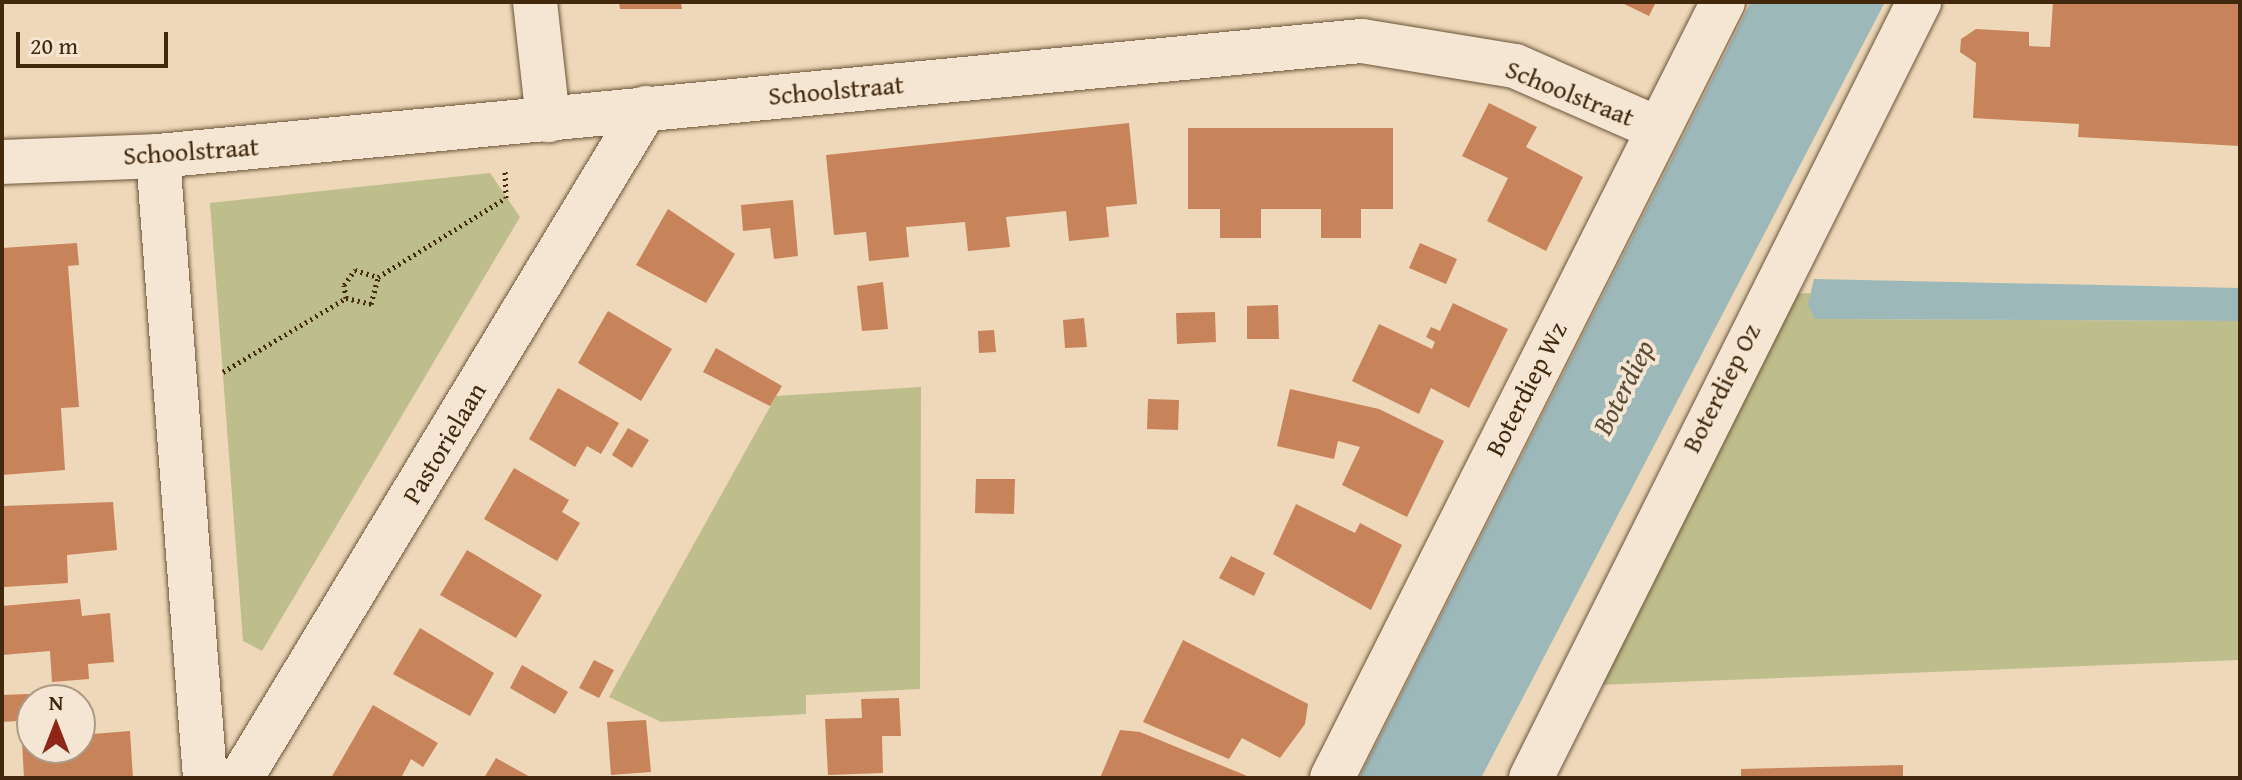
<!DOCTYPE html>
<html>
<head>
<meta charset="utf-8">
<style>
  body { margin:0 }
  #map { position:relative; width:2242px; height:780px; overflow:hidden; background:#eed8b9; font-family:"Gentium Book Plus",serif }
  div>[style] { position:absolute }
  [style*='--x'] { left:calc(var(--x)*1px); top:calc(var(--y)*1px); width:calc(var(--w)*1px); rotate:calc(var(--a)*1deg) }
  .green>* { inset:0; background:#bebd8c }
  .water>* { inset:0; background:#9db8b9 }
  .building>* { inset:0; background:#c78359 }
  .path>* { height:5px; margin-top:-2.5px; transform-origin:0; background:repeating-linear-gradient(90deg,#42290e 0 2px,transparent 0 6px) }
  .roads { filter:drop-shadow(0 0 2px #6d5539) drop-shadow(0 0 2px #6d5539) }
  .minor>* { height:44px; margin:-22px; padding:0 22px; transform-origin:22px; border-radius:22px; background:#f4e6d2 }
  span { translate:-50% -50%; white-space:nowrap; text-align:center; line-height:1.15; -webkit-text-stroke:8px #f4e6d2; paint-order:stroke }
  .street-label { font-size:26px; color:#42290e }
  .water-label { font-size:28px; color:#594d39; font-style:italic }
  .frame { position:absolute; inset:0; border:4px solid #42290e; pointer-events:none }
  .north { position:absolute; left:16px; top:684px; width:80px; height:80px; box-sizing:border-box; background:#f4e6d2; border:2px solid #ad9a84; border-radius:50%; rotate:0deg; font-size:22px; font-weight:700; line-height:32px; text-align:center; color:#42290e }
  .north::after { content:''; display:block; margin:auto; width:28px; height:36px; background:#8f2418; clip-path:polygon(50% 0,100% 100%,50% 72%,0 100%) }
  .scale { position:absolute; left:16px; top:32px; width:152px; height:36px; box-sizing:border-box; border:4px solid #42290e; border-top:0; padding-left:10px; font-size:24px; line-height:28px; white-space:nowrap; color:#42290e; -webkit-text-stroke:6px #f4e6d2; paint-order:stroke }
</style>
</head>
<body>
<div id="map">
  <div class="green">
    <i style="clip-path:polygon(490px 173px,520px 217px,262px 651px,243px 641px,210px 203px)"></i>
    <i style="clip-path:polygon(1810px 293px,1814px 319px,2240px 321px,2240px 660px,1597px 685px,1790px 294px)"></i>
    <i style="clip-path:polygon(921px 387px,920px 689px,806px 695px,806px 714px,661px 722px,609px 697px,776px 396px)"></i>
  </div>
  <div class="water">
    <i style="clip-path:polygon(1751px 2px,1885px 2px,1481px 778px,1359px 778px)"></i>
    <i style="clip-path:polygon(1814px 279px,2240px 288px,2240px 321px,1814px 319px,1808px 304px)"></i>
  </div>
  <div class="building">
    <i style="clip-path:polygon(619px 2px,681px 2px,682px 9px,620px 9px)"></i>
    <i style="clip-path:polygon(1620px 2px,1656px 2px,1649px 16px)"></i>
    <i style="clip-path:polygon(2053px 2px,2240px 2px,2240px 146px,2078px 137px,2079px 124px,1973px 118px,1976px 63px,1960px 52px,1961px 39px,1976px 29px,2029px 32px,2029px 46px,2050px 47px)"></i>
    <i style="clip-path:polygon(1489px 103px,1537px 127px,1526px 147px,1583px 177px,1546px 251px,1487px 221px,1508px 178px,1462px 156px)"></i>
    <i style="clip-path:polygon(1129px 123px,1137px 204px,1106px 207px,1109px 237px,1069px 241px,1066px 211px,1006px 217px,1010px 247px,968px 251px,965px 222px,906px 227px,909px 257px,869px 261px,866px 232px,834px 235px,826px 155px)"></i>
    <i style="clip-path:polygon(1188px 128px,1393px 128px,1393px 209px,1361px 209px,1361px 238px,1321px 238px,1321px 209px,1261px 209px,1261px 238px,1220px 238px,1220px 209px,1188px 209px)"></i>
    <i style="clip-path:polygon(793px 200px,798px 256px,774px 259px,770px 228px,743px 231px,741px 205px)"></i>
    <i style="clip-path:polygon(668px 209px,735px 254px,706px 303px,636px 265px)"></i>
    <i style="clip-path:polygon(77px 243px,79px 265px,68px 266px,79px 407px,61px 408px,65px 470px,2px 475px,2px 248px)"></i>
    <i style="clip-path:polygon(1420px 243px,1457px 259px,1446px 284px,1409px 268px)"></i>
    <i style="clip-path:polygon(883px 282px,888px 329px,862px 331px,857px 286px)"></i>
    <i style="clip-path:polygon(1453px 303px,1508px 329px,1469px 408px,1431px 388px,1419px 414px,1352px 381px,1379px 324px,1432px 349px,1435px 342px,1426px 337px,1431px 327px,1440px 331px)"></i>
    <i style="clip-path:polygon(1278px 305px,1279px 339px,1247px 339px,1247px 306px)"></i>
    <i style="clip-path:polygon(608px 311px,672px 349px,641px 401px,578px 363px)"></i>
    <i style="clip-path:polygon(1215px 312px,1216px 342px,1177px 344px,1176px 313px)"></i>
    <i style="clip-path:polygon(1084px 318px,1087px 347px,1065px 348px,1063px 320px)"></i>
    <i style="clip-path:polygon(994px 330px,996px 352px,979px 353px,978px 331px)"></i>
    <i style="clip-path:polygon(716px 348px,782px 386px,770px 406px,703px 372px)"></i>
    <i style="clip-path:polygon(558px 388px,619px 423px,601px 454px,587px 446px,575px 467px,529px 439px)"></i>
    <i style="clip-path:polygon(1290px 389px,1379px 409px,1444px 441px,1407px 517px,1342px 485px,1360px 447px,1338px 441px,1334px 459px,1277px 446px)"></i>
    <i style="clip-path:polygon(1148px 399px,1179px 400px,1178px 430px,1147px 429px)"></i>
    <i style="clip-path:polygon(628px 428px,649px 440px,632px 468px,612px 455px)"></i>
    <i style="clip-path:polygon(514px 468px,569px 500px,562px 512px,580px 523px,557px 561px,484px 519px)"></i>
    <i style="clip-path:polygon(976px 479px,1015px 479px,1014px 514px,975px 513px)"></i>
    <i style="clip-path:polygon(113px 502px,117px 550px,67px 555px,68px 583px,4px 587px,2px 506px)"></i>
    <i style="clip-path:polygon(1296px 504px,1355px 533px,1360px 523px,1402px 545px,1371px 610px,1273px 554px)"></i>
    <i style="clip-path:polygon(467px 550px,542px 595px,516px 638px,440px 595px)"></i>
    <i style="clip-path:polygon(1231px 556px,1265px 573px,1254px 596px,1219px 578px)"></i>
    <i style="clip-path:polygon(80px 599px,82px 616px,110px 613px,114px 662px,88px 664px,89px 679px,52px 682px,50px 651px,2px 655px,2px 606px)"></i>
    <i style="clip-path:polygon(420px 628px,494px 673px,470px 716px,393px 674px)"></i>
    <i style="clip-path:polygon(1183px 640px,1308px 704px,1305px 724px,1280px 758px,1242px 738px,1229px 759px,1143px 722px)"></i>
    <i style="clip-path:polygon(594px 660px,614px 670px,599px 698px,579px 688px)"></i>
    <i style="clip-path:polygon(522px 665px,568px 692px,555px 714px,510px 688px)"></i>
    <i style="clip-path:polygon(55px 693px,56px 700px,32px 700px,32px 720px,2px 722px,2px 695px)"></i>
    <i style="clip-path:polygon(899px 698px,901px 736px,882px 736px,883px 773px,828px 775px,825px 719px,862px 718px,861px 699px)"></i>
    <i style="clip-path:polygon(373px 705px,438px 743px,423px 767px,411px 759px,401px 778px,331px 778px)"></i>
    <i style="clip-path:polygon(646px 720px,651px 772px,611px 775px,607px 722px)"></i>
    <i style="clip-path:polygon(1120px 730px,1140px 732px,1252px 778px,1100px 778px)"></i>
    <i style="clip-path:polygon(130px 731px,133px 778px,24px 778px,22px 742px,80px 748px,80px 735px)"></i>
    <i style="clip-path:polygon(496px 758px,532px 778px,484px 778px)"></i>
    <i style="clip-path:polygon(1903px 765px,1903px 778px,1741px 778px,1741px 769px)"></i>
  </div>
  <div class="path">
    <i style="--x:346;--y:298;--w:13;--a:-99"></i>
    <i style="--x:344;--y:285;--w:19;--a:-54"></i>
    <i style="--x:355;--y:270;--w:24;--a:17"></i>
    <i style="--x:378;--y:277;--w:150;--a:-31.7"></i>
    <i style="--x:506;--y:198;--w:29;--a:-92"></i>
    <i style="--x:223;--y:372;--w:144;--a:-31"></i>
    <i style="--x:346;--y:298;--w:26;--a:13"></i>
    <i style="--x:371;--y:304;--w:28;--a:-75"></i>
  </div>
  <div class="roads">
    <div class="minor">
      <i style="--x:535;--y:2;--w:119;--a:83.7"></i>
      <i style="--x:158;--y:156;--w:624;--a:85.68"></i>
      <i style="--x:2;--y:162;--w:156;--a:-2.2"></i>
      <i style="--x:158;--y:156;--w:1209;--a:-5.46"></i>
      <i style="--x:1362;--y:41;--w:155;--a:9.3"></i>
      <i style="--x:1515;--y:66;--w:154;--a:23.7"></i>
      <i style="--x:241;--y:778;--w:783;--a:-58.85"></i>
      <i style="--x:1332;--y:778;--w:869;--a:-63.26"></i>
      <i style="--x:1531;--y:778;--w:868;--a:-63.43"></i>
    </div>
  </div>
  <div class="street-label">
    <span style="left:836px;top:90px;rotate:-5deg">Schoolstraat</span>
    <span style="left:1570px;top:93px;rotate:22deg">Schoolstraat</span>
    <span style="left:191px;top:151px;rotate:-4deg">Schoolstraat</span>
    <span style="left:1721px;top:388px;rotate:-63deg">Boterdiep Oz</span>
    <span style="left:1526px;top:389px;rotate:-63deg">Boterdiep Wz</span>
    <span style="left:444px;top:443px;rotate:-59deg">Pastorielaan</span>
  </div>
  <div class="water-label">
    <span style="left:1623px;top:387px;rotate:-63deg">Boterdiep</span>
  </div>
  <div class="frame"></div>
  <div class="north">N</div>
  <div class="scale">20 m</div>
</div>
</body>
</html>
